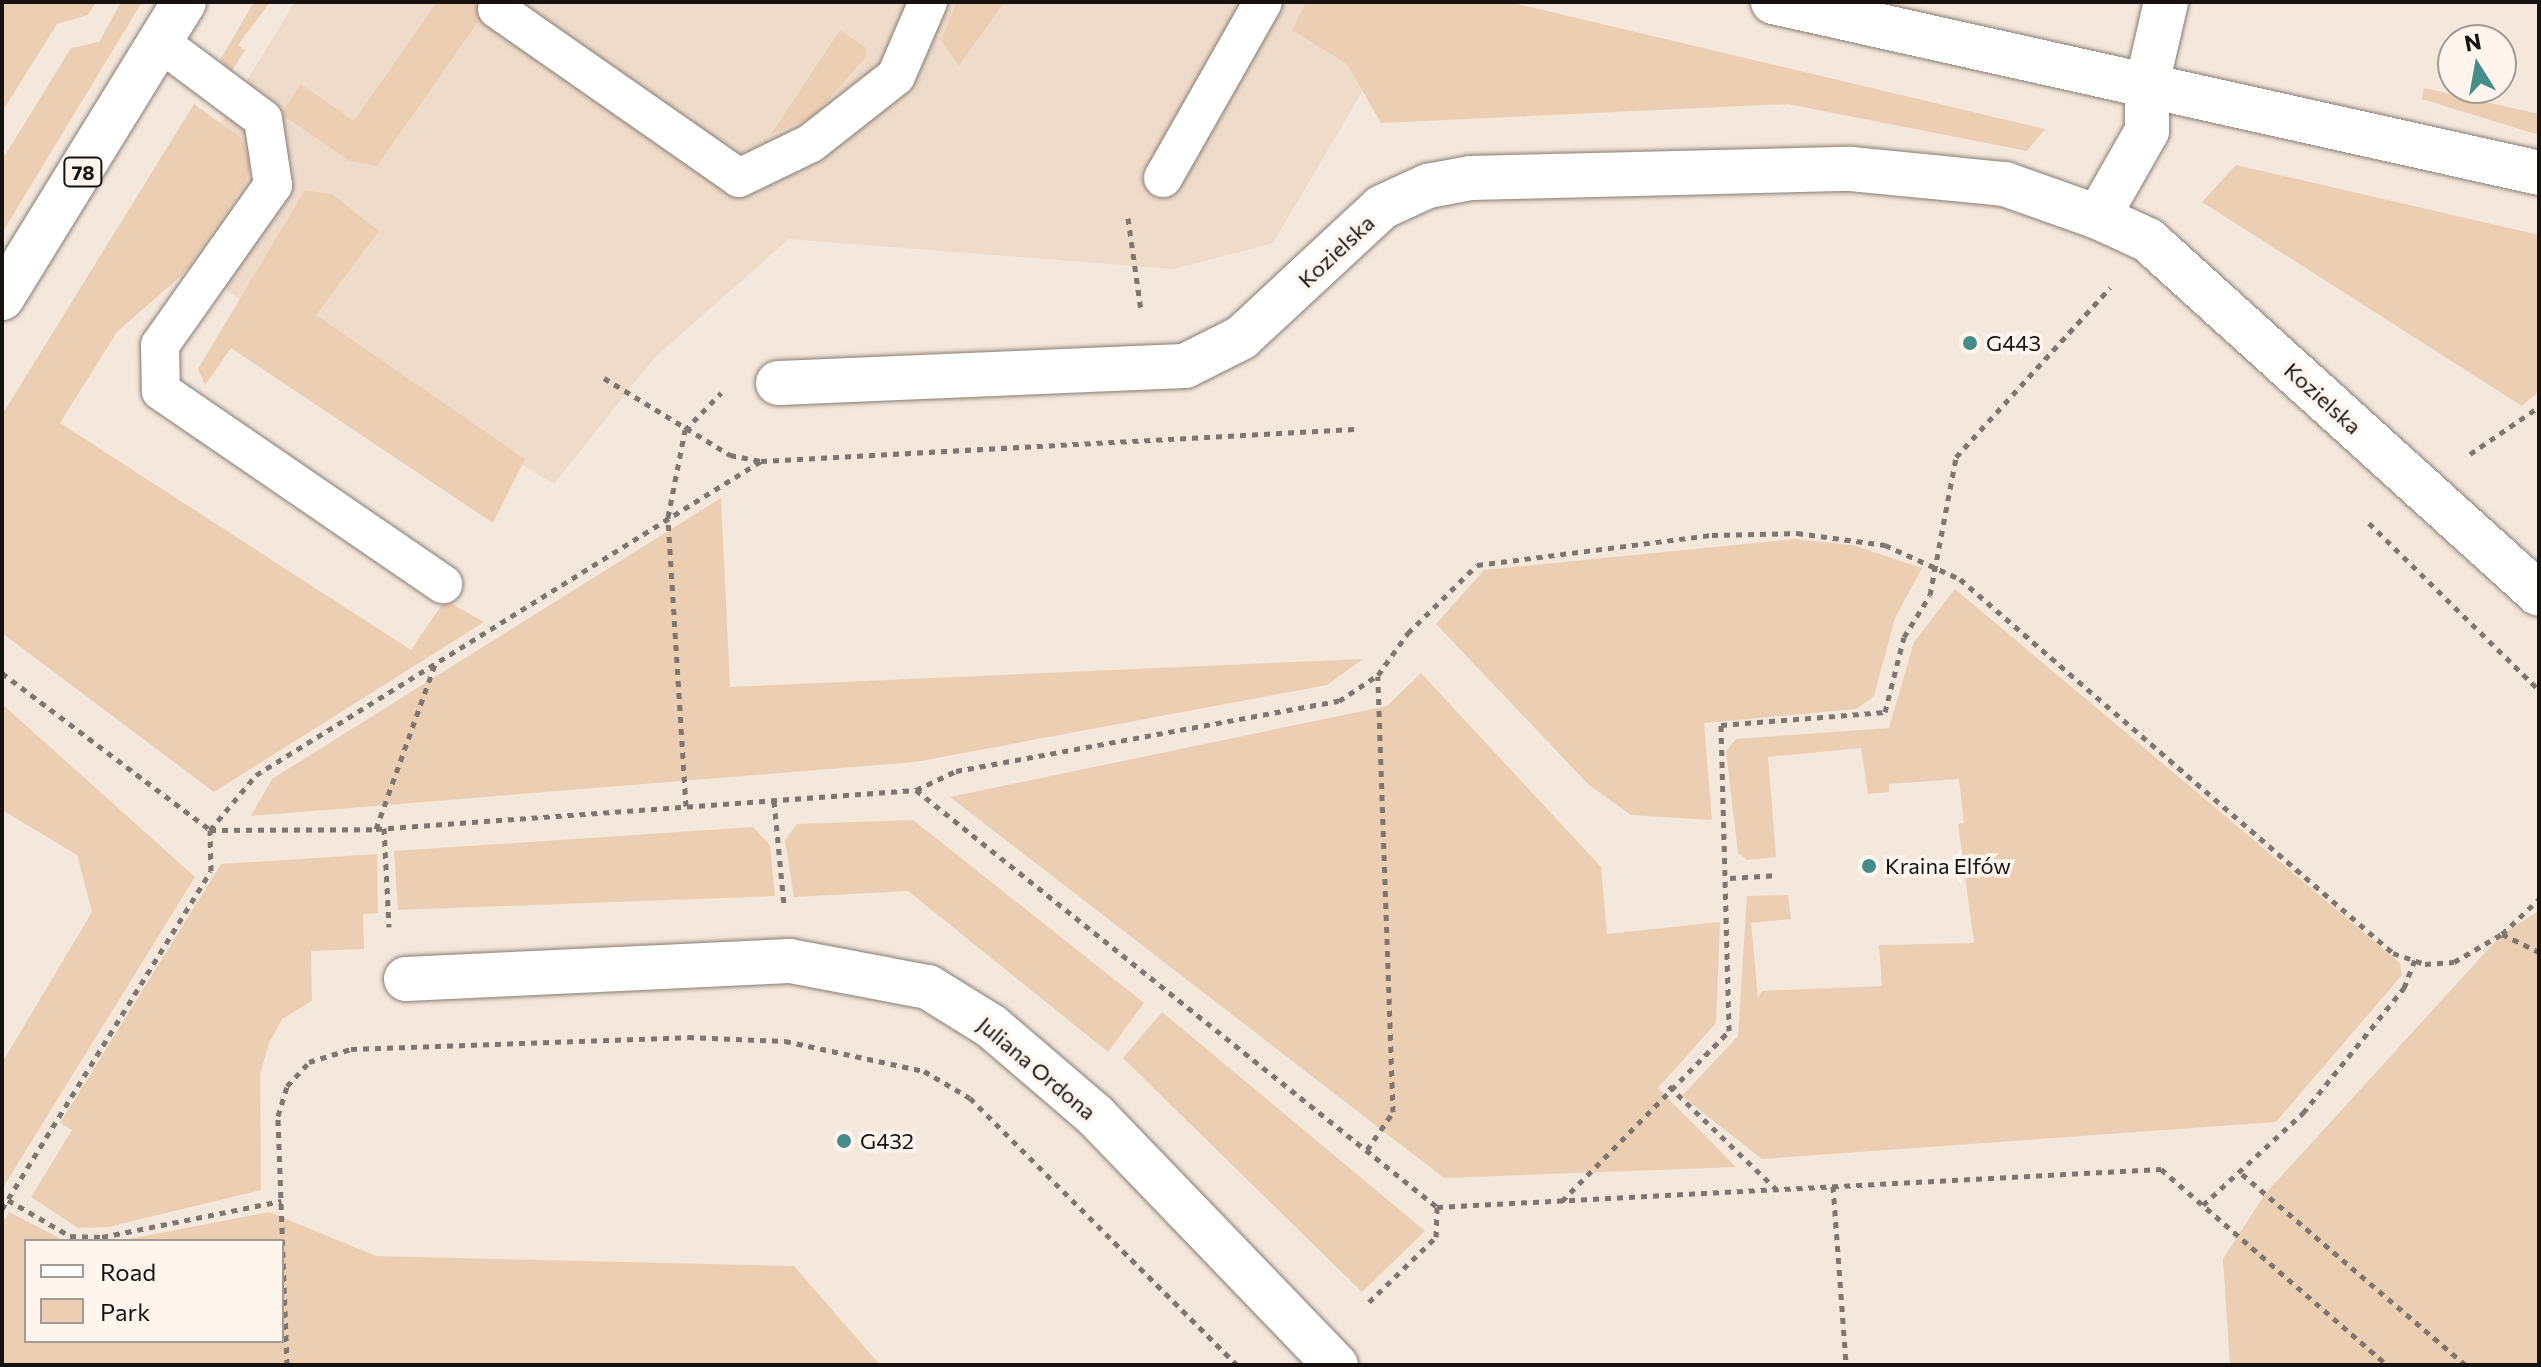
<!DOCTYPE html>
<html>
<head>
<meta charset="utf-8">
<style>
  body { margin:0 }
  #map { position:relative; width:2541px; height:1367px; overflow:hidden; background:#f4e7dc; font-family:Commissioner,sans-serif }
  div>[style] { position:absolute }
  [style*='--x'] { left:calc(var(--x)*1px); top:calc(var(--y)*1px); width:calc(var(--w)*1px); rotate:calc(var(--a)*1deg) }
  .built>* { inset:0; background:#eedbca }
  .green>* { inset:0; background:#eccfb3 }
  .path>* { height:5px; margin-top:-2.5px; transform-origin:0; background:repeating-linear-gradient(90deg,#7e766f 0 6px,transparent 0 12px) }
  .roads { filter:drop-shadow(0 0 2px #887d73) drop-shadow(0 0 2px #887d73) }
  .service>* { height:38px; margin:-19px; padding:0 19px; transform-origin:19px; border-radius:19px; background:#fff }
  .minor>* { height:44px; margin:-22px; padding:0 22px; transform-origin:22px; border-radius:22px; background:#fff }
  .tertiary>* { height:44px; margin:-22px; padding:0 22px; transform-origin:22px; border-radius:22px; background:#fff }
  .primary>* { height:44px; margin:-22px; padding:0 22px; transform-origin:22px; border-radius:22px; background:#fff }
  .dots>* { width:22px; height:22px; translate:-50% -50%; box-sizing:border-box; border:4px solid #fff5ec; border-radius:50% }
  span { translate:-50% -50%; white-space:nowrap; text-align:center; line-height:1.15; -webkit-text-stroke:7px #fff5ec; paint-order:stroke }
  .shield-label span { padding:2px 6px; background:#fff5ec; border:2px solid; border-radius:6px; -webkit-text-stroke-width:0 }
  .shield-label { font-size:20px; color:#17120f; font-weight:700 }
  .street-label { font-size:22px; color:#17120f }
  .poi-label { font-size:22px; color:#17120f }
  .left { translate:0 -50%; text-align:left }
  .frame { position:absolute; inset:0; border:4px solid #17120f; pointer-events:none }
  .legend { position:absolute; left:24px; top:1239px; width:260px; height:104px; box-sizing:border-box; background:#fff5ec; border:2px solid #a29a94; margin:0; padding:10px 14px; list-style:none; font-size:24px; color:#17120f }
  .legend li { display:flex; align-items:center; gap:16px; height:40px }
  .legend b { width:40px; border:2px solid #a29a94 }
  .north { position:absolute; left:2437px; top:24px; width:80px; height:80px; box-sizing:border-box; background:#fff5ec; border:2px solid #a29a94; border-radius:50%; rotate:349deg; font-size:22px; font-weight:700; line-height:32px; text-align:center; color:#17120f }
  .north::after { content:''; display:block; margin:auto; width:28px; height:36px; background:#458d8b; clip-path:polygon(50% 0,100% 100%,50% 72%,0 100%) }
</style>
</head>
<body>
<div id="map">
  <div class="built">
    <i style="clip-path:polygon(295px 2px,1415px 2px,1273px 243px,1174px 269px,789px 239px,654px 358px,554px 484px,147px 244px)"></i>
  </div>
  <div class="green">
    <i style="clip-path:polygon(2px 2px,96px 2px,88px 15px,57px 24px,2px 112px)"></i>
    <i style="clip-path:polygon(121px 2px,142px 2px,2px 233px,2px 160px,71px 48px,99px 42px)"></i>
    <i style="clip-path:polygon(254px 2px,270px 2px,238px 45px,245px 50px,231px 72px,220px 60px)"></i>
    <i style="clip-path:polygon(437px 2px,492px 2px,377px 166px,350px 161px,281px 114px,301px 84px,354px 121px)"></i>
    <i style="clip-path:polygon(957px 2px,1004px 2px,959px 66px,941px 40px)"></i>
    <i style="clip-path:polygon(1306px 2px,1509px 2px,2045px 129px,2027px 151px,1788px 104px,1381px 123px,1347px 64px,1292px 30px)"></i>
    <i style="clip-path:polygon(840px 30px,866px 48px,865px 58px,814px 116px,771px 134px)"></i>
    <i style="clip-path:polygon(2424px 88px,2539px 114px,2539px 135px,2422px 99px)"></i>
    <i style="clip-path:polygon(194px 104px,241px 138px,251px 164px,244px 186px,183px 274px,117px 332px,60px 423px,411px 650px,445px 600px,484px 622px,214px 792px,2px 633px,2px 415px)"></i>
    <i style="clip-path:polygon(2236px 165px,2539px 235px,2539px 391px,2522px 406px,2202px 202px)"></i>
    <i style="clip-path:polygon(305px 190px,333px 195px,379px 231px,316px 315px,525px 459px,493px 523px,231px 348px,205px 385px,198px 369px)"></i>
    <i style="clip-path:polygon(721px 498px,730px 687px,1363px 659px,1327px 685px,915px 762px,251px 816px,272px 779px)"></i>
    <i style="clip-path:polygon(1794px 539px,1852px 545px,1922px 568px,1895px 618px,1874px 696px,1856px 709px,1704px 723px,1712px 820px,1631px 815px,1589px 785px,1436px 624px,1484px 570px)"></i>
    <i style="clip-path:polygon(1955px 589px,2400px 963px,2402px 975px,2276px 1122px,1762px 1159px,1682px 1096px,1738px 1036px,1747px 896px,1788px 895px,1791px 919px,1751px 923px,1758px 998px,1762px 991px,1882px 986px,1879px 945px,1974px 943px,1958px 824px,1964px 823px,1959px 779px,1889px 784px,1889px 792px,1868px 794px,1861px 748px,1768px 757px,1776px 857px,1747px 860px,1738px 853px,1726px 751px,1736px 739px,1889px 728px,1914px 642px)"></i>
    <i style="clip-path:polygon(1421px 673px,1601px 867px,1607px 934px,1720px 922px,1716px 1023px,1658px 1088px,1736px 1167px,1444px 1178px,950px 797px,1387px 706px)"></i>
    <i style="clip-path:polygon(2px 704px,195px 877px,2px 1189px,2px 1063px,92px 912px,77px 855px,2px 810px)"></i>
    <i style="clip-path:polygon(913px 820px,1144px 1003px,1108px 1052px,908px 891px,794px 897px,785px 840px,797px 824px)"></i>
    <i style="clip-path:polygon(753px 827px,770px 845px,775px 896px,398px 910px,394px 851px)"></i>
    <i style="clip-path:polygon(377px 854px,378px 913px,363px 914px,364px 949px,311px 951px,312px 1001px,282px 1019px,269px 1043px,260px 1074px,261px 1190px,108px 1227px,78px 1228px,31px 1197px,72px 1130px,60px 1123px,221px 864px)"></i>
    <i style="clip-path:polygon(2539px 911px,2539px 1365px,2230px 1365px,2223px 1259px,2265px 1194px,2502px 934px)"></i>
    <i style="clip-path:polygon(1162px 1012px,1425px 1231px,1362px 1292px,1123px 1058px)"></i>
    <i style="clip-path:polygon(9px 1212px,65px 1241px,26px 1241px,26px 1341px,282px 1341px,282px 1241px,119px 1241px,269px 1212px,376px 1256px,794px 1266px,880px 1365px,2px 1365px,2px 1224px)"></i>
  </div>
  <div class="path">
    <i style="--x:1128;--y:218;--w:94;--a:82"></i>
    <i style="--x:604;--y:378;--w:148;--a:31.4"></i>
    <i style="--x:730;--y:455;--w:31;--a:11"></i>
    <i style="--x:2470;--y:454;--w:83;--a:-34.3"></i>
    <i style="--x:2369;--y:523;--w:238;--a:44.5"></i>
    <i style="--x:2;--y:673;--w:261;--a:37"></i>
    <i style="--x:210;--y:830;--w:166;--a:-0.3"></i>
    <i style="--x:376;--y:829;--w:541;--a:-4.13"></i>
    <i style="--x:916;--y:790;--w:667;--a:38.67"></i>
    <i style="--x:1437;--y:1207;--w:725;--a:-3"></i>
    <i style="--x:2161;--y:1169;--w:299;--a:40.9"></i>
    <i style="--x:916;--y:790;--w:44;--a:-25.4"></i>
    <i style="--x:956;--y:771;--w:389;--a:-10.4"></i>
    <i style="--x:1339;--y:701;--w:47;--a:-33.7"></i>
    <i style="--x:1378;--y:675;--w:52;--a:-54.5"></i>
    <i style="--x:1408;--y:633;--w:97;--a:-44.6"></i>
    <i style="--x:1477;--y:565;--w:237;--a:-7.3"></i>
    <i style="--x:1712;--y:535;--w:85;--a:-1.3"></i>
    <i style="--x:1797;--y:533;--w:89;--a:7.8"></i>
    <i style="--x:1885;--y:545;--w:82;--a:24.4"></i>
    <i style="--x:1960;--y:579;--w:572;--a:40.82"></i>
    <i style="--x:2393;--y:953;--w:34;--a:19"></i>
    <i style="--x:2425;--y:964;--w:29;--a:-4"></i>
    <i style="--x:2454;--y:962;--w:56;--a:-30.3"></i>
    <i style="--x:2502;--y:934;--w:51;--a:-43.4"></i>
    <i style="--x:774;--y:801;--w:103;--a:84.5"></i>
    <i style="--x:686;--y:806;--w:290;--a:-93.6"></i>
    <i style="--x:668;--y:517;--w:89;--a:-78.9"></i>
    <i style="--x:685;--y:430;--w:52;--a:-45.8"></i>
    <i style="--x:384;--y:828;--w:99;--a:87.1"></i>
    <i style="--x:376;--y:829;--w:175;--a:-70.3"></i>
    <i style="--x:1730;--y:878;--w:48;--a:-3.6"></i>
    <i style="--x:2502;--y:934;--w:41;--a:25.9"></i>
    <i style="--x:1669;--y:1086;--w:149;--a:43.9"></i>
    <i style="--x:1367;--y:1150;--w:46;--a:-55.6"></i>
    <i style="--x:1393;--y:1112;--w:436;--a:-92"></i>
    <i style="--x:2242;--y:1174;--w:294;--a:40.5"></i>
    <i style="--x:1833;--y:1186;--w:179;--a:85.8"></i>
    <i style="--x:8;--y:1200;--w:72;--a:30.1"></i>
    <i style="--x:70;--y:1236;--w:32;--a:2"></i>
    <i style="--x:102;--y:1237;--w:183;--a:-11.4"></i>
    <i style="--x:1562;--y:1201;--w:238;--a:-45.5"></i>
    <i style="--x:1729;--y:1031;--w:306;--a:-91.5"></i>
    <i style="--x:1721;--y:725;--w:165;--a:-4.5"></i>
    <i style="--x:1885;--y:712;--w:77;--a:-75.8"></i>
    <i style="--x:1904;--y:637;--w:49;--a:-58.2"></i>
    <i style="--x:1930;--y:595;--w:140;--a:-79.3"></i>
    <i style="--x:1956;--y:457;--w:229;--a:-47.7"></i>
    <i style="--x:2203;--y:1205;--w:136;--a:-42.6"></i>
    <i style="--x:2303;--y:1113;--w:161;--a:-51.1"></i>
    <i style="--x:2404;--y:988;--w:30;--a:-69"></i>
    <i style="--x:2;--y:1209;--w:397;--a:-58.3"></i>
    <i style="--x:211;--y:871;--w:41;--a:-91.4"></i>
    <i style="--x:210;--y:830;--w:72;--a:-50.1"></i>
    <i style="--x:256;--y:775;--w:595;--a:-31.87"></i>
    <i style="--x:761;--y:461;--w:594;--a:-3.09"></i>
    <i style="--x:1369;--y:1302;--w:93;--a:-44.1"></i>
    <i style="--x:1436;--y:1237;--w:30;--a:-88"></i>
    <i style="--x:287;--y:1365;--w:249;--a:-92.1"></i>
    <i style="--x:278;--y:1116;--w:31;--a:-73"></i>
    <i style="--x:287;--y:1086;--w:33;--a:-47"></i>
    <i style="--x:309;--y:1062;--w:44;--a:-17.2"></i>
    <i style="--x:351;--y:1049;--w:337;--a:-2"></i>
    <i style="--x:688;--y:1037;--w:97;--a:2.4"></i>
    <i style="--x:785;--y:1041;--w:142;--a:12.2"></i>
    <i style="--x:924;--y:1071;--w:53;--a:30.4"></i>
    <i style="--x:970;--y:1098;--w:378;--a:45"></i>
  </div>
  <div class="roads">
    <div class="service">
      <i style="--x:497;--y:9;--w:295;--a:34.9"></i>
      <i style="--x:739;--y:178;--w:80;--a:-25.9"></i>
      <i style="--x:811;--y:143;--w:108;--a:-38.2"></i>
      <i style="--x:896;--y:76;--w:81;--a:-66.6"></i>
      <i style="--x:161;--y:43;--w:127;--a:36.7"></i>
      <i style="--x:263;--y:119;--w:67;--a:81.4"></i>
      <i style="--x:273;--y:185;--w:196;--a:125.2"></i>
      <i style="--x:160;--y:345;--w:46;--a:88.8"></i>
      <i style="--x:161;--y:391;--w:342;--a:34.4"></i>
      <i style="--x:1163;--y:178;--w:202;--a:-60.4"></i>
    </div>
    <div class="minor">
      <i style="--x:2166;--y:2;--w:84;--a:103"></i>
      <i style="--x:2147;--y:84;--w:47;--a:90"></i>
      <i style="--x:2147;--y:131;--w:99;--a:119.7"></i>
      <i style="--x:2098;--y:217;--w:55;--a:24.7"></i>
      <i style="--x:2148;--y:240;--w:527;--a:42.16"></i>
      <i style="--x:778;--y:383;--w:407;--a:-2.4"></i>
      <i style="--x:1185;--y:366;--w:63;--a:-26.6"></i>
      <i style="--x:1241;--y:338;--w:192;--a:-42.9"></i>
      <i style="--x:1382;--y:207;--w:51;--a:-24.5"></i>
      <i style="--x:1428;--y:186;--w:44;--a:-10.5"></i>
      <i style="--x:1471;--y:178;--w:380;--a:-1.4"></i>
      <i style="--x:1851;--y:169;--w:155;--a:5.6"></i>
      <i style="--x:2005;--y:184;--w:99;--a:19.5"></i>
      <i style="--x:406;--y:979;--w:384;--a:-2.7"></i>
      <i style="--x:790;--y:961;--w:140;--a:10.7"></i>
      <i style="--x:928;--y:987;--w:74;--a:31.8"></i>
      <i style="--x:991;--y:1026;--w:138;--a:40.6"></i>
      <i style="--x:1096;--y:1116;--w:346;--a:46.1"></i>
    </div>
    <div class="tertiary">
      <i style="--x:1773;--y:2;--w:785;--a:12.58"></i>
    </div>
    <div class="primary">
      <i style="--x:2;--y:298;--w:347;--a:-58.4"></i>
    </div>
  </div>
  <div class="dots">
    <i style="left:1970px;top:343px;background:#458d8b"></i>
    <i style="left:1869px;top:866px;background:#458d8b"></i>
    <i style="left:844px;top:1141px;background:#458d8b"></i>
  </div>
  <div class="shield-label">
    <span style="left:83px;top:172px">78</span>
  </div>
  <div class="street-label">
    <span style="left:1336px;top:251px;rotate:-43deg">Kozielska</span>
    <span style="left:2323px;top:398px;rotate:42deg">Kozielska</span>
    <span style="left:1037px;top:1068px;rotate:40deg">Juliana Ordona</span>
  </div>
  <div class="poi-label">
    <span class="left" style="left:1986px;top:343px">G443</span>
    <span class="left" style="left:1885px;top:866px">Kraina Elfów</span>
    <span class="left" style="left:860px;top:1141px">G432</span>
  </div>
  <div class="frame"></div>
  <ul class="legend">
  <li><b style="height:10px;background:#fff"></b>Road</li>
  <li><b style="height:22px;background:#eccfb3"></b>Park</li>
  </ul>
  <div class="north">N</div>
</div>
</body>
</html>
